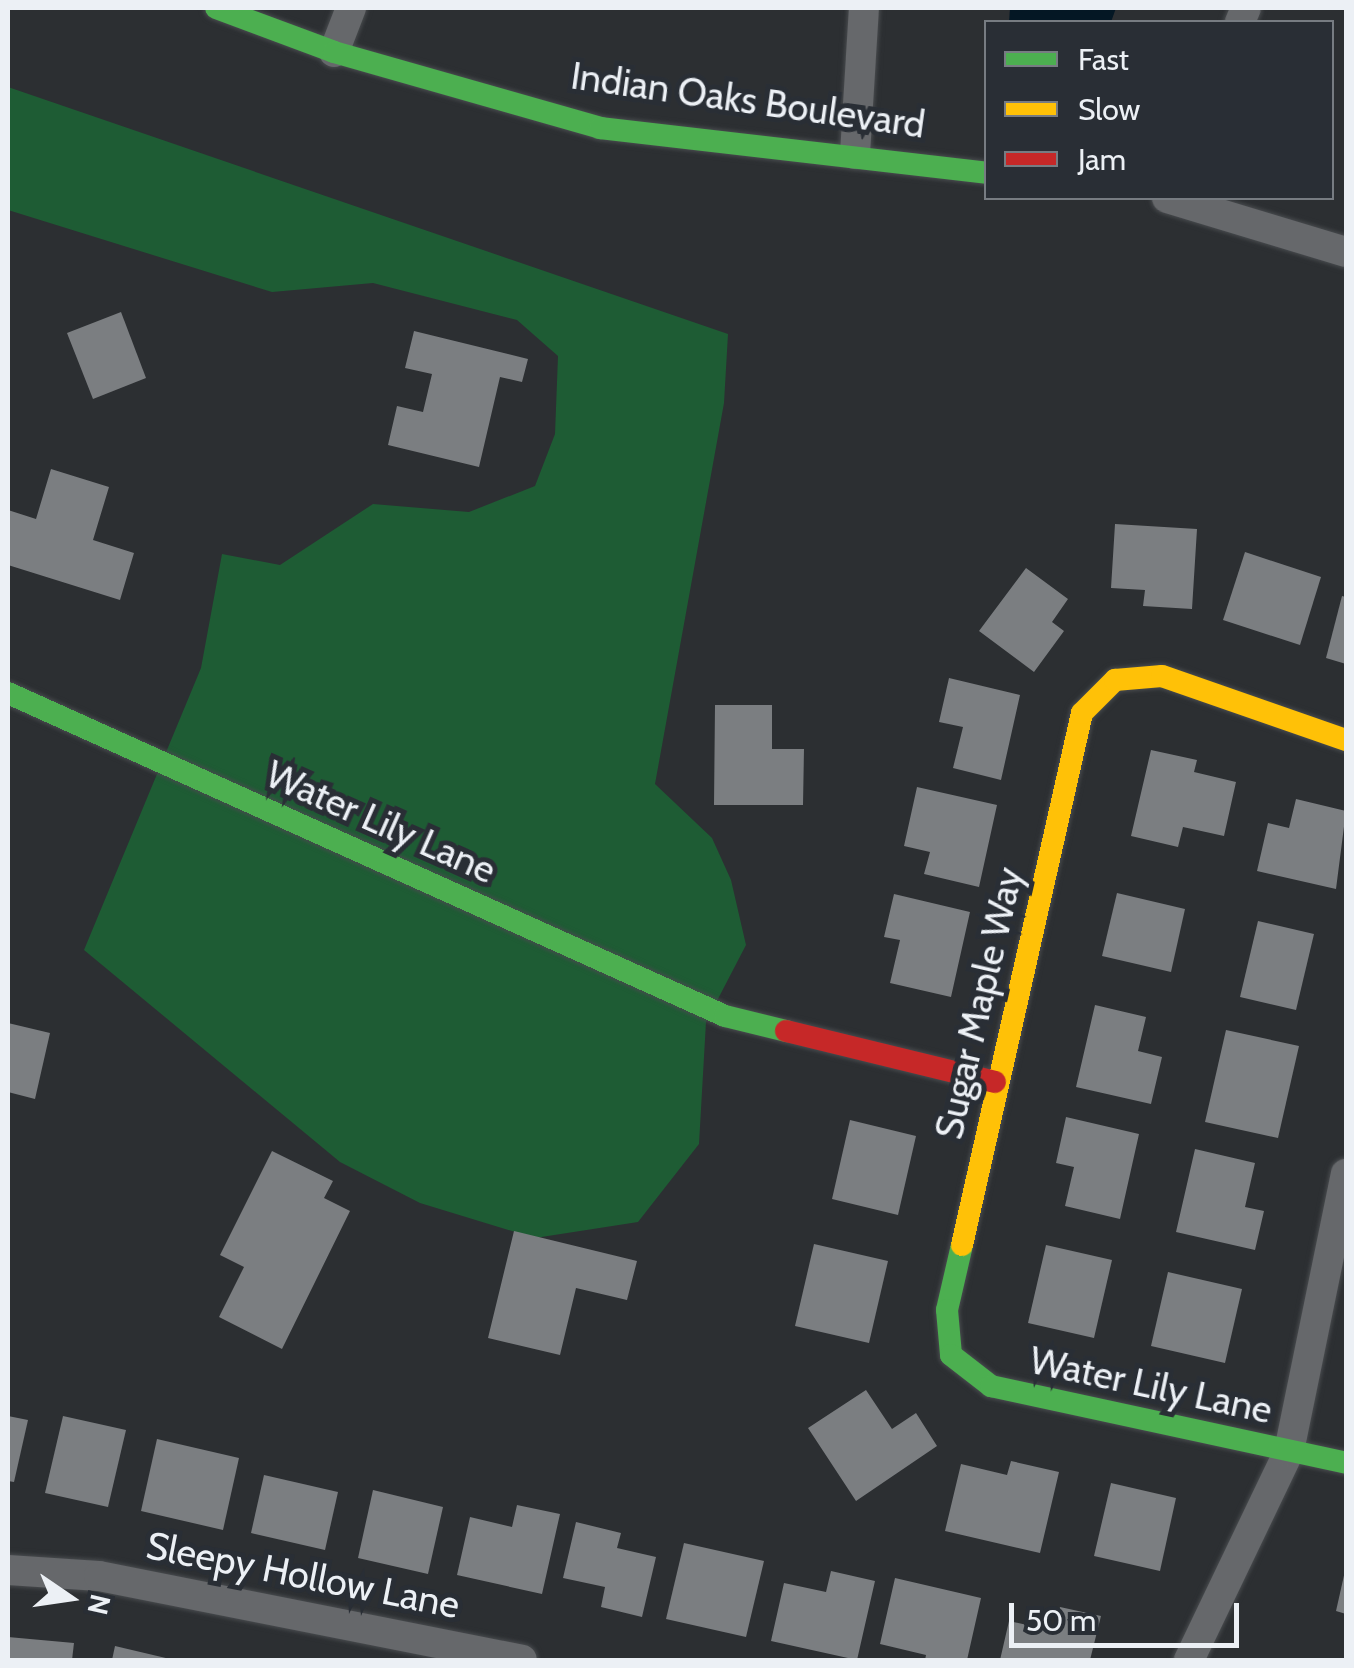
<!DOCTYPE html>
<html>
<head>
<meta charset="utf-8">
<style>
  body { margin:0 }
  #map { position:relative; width:1354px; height:1668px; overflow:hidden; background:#2c2f32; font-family:Cabin,sans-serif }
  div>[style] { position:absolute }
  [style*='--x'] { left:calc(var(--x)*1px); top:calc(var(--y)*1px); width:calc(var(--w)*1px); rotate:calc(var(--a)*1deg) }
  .green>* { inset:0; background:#1e5c34 }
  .water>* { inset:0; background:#041724 }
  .building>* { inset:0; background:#7b7e81 }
  .roads { filter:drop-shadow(0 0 2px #484b4e) drop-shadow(0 0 2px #484b4e) }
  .street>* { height:30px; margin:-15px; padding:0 15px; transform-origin:15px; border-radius:15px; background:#66686b }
  .fast>* { height:22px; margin:-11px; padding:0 11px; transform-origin:11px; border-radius:11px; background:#4caf50 }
  .slow>* { height:22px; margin:-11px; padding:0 11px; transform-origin:11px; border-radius:11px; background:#ffc107 }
  .jam>* { height:22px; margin:-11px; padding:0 11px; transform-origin:11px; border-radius:11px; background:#c62828 }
  span { translate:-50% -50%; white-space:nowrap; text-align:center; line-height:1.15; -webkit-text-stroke:10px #292e35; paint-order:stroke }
  .street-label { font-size:38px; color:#ecf0f5 }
  .frame { position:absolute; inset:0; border:10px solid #ecf0f5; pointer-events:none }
  .legend { position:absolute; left:984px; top:20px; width:350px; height:180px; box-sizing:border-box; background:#292e35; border:2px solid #777c82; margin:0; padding:12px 18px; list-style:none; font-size:30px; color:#ecf0f5 }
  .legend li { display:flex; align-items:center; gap:20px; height:50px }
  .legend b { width:50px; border:2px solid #777c82 }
  .north { position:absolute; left:20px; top:1548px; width:100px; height:100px; -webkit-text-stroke:8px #292e35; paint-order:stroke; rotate:103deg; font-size:28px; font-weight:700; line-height:40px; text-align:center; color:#ecf0f5 }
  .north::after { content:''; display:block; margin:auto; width:35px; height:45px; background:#ecf0f5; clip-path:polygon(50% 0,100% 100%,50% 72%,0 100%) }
  .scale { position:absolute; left:1009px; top:1603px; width:230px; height:45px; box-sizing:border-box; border:5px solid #ecf0f5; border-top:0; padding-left:12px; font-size:30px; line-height:35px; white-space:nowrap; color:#ecf0f5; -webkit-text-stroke:8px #292e35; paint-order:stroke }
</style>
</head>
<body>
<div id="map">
  <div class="green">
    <i style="clip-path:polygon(8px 87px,728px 334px,724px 403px,655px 784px,712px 838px,731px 880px,746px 945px,706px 1022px,699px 1144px,638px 1222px,535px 1238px,420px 1203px,340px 1162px,84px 950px,201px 668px,222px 554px,280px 565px,373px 504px,469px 512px,535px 486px,555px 434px,558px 356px,517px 320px,373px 283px,272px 292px,8px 210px)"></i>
  </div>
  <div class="water">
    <i style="clip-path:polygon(1010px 8px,1116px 8px,1111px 22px,1009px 22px)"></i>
  </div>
  <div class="building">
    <i style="clip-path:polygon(121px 312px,146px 378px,93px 399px,67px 333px)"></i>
    <i style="clip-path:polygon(414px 331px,528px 359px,522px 382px,500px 377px,479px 467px,388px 445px,397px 406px,423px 412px,432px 374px,405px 368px)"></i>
    <i style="clip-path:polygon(51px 469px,109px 487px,93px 540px,134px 553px,120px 600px,8px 565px,8px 510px,36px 519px)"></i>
    <i style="clip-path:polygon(1115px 524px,1197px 529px,1192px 609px,1143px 606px,1145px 590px,1111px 588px)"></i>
    <i style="clip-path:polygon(1245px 552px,1321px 577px,1300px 645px,1223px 620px)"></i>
    <i style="clip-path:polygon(1026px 568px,1068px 599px,1052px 622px,1064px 631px,1034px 672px,979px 631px)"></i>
    <i style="clip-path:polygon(1342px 596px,1346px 597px,1346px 664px,1326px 658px)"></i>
    <i style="clip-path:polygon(949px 678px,1020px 695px,1001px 780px,953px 768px,963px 727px,939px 722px)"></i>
    <i style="clip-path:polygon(715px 705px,772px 705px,772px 749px,804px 749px,803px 805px,714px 805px)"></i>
    <i style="clip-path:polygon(1151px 750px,1197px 760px,1194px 772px,1236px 782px,1224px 836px,1183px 827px,1178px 847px,1131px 836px)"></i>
    <i style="clip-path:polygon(917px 787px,997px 805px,979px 887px,924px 874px,930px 852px,904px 846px)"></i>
    <i style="clip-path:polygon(1296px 799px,1346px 811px,1336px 889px,1257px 871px,1268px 823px,1289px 828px)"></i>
    <i style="clip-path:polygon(1117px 893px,1185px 909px,1171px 972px,1102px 956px)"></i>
    <i style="clip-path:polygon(894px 894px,970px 912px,951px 997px,890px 983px,900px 940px,884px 937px)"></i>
    <i style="clip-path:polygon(1258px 921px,1314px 934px,1296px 1010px,1240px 997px)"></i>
    <i style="clip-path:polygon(1095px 1005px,1146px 1017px,1138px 1051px,1162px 1057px,1151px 1104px,1076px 1087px)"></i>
    <i style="clip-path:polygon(8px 1023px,50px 1033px,35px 1099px,8px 1092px)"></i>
    <i style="clip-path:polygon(1226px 1030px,1299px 1046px,1278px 1138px,1205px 1122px)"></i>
    <i style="clip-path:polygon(1066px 1117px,1139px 1134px,1120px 1219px,1065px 1206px,1074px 1167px,1056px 1163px)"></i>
    <i style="clip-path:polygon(850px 1120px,916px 1136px,898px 1215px,832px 1199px)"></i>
    <i style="clip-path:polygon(1195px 1149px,1255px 1163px,1245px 1207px,1264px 1211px,1255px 1250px,1176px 1232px)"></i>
    <i style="clip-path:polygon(272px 1151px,333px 1181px,324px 1198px,350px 1211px,282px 1349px,219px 1317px,244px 1267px,220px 1255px)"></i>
    <i style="clip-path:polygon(514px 1231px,637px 1261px,627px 1300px,576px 1288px,560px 1355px,488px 1338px)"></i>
    <i style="clip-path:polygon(814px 1244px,888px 1261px,869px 1343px,795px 1326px)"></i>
    <i style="clip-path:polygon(1046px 1245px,1112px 1260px,1094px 1338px,1028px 1323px)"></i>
    <i style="clip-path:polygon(1168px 1272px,1242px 1289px,1225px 1363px,1151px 1346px)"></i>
    <i style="clip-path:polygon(866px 1390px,892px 1429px,916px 1413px,937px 1446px,856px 1501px,808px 1428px)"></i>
    <i style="clip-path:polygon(8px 1416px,28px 1420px,14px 1482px,8px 1481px)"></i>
    <i style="clip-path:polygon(63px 1416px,126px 1430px,108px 1507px,45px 1493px)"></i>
    <i style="clip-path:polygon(157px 1439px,239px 1458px,223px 1530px,141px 1511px)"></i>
    <i style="clip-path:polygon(1011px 1461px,1059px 1472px,1040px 1553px,945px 1531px,961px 1464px,1007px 1475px)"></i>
    <i style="clip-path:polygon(264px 1475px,338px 1492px,325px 1550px,251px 1533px)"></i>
    <i style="clip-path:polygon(1111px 1483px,1176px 1498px,1160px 1571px,1094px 1556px)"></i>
    <i style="clip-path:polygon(373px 1490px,443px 1507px,428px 1574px,358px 1558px)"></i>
    <i style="clip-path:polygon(517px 1505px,560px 1514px,542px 1594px,457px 1575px,470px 1517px,512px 1527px)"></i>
    <i style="clip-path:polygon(576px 1522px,621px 1533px,617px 1548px,656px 1557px,642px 1617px,601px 1607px,605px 1587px,563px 1578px)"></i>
    <i style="clip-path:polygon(684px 1543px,764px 1561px,746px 1637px,666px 1619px)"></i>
    <i style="clip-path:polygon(831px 1571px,875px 1581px,857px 1660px,771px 1641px,784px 1583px,826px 1592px)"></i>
    <i style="clip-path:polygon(1345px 1571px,1346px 1571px,1346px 1614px,1336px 1611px)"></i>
    <i style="clip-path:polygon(895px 1578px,981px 1598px,967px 1660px,925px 1660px,926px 1655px,880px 1644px)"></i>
    <i style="clip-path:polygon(1060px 1607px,1101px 1616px,1090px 1660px,1000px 1660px,1009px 1621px,1054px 1631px)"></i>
    <i style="clip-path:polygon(8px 1637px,74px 1643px,72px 1660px,8px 1660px)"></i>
    <i style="clip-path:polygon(115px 1646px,170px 1659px,170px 1660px,112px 1660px)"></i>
  </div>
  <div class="roads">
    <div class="street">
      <i style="--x:1240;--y:22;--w:15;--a:-67"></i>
      <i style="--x:334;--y:52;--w:47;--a:-68.9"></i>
      <i style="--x:855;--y:154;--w:146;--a:-86.5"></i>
      <i style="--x:1167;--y:198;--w:187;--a:16.8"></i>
      <i style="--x:8;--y:1570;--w:91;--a:3.8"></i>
      <i style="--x:99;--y:1576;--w:431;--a:11.2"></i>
      <i style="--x:1189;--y:1660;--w:232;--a:-64.4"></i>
      <i style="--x:1289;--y:1451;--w:283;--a:-78.4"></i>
    </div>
    <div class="fast">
      <i style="--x:216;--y:8;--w:126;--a:20.4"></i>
      <i style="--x:334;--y:52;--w:277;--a:15.9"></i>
      <i style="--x:600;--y:128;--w:389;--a:6.6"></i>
      <i style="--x:8;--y:693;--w:786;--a:24.25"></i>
      <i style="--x:725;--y:1016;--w:63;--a:13.8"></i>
      <i style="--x:962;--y:1245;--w:67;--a:103"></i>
      <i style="--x:947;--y:1310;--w:45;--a:84.9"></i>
      <i style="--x:951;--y:1355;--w:51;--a:37.8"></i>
      <i style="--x:991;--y:1386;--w:363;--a:12.2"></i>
    </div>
    <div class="slow">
      <i style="--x:962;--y:1245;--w:545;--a:-77.29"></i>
      <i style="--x:1082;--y:713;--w:47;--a:-45"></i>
      <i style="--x:1115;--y:680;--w:47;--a:-4.9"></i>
      <i style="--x:1162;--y:676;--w:195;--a:19.2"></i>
    </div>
    <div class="jam">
      <i style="--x:786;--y:1031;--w:215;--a:13.7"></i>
    </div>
  </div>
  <div class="street-label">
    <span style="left:748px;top:100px;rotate:8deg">Indian Oaks Boulevard</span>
    <span style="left:381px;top:822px;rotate:24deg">Water Lily Lane</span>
    <span style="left:979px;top:1003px;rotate:-77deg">Sugar Maple Way</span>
    <span style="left:1151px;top:1385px;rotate:12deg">Water Lily Lane</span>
    <span style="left:303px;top:1575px;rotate:11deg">Sleepy Hollow Lane</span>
  </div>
  <div class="frame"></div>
  <ul class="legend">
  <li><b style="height:12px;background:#4caf50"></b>Fast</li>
  <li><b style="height:12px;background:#ffc107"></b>Slow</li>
  <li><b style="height:12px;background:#c62828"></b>Jam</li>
  </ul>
  <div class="north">N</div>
  <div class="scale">50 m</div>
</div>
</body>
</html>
